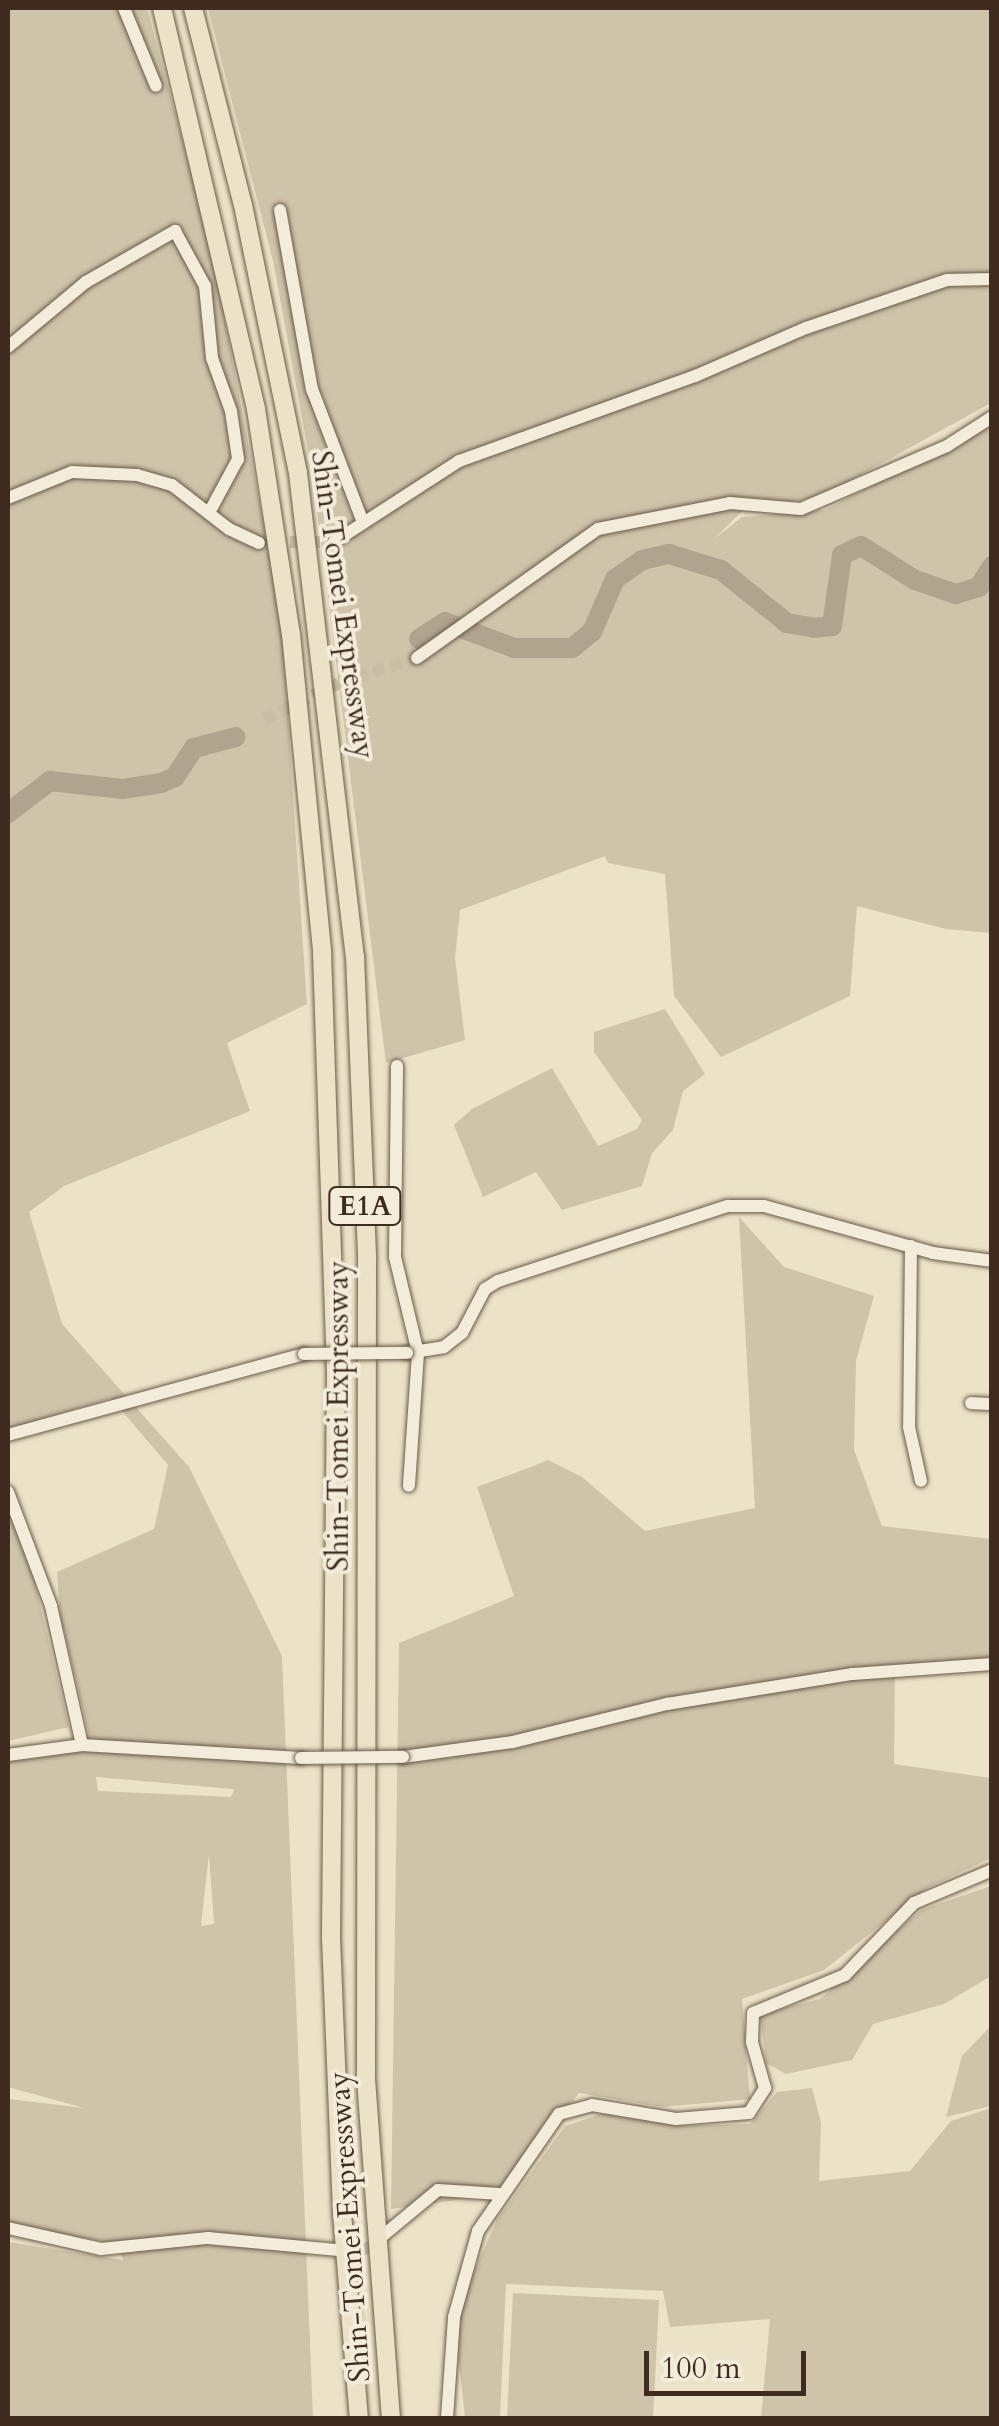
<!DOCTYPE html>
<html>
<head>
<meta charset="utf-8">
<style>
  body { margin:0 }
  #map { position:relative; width:999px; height:2426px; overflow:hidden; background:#ece2c7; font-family:Cardo,serif }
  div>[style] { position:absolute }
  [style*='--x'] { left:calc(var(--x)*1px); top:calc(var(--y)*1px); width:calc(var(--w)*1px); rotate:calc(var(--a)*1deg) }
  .green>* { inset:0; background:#cfc3aa }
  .river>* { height:20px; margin:-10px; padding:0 10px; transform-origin:10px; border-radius:10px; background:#b1a48e }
  .minor-tunnel>* { height:12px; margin-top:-6px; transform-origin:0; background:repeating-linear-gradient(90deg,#c9bda5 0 12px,transparent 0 18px) }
  .roads { filter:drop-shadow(0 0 2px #6a5949) drop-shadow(0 0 2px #6a5949) }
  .minor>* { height:12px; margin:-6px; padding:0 6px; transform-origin:6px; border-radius:6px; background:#f3ecdb }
  .highway>* { height:18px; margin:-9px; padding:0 9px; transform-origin:9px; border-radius:9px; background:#ece2c7 }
  .bridges { filter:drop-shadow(0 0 2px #6a5949) drop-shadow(0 0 2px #6a5949) }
  .minor-bridge>* { height:12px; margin:-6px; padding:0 6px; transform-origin:6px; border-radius:6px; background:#f3ecdb }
  span { translate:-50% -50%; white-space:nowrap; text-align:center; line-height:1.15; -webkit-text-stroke:8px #f3ecdb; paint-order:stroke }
  .shield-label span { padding:2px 8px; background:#f3ecdb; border:2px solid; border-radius:8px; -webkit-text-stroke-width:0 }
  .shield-label { font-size:28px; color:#3f2b1f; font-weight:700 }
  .street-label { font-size:30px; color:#3f2b1f }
  .frame { position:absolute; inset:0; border:10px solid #3f2b1f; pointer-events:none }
  .scale { position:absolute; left:644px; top:2351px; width:162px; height:45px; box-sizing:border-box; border:5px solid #3f2b1f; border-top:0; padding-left:12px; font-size:30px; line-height:35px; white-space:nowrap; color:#3f2b1f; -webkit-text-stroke:8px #f3ecdb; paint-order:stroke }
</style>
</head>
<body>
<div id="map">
  <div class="green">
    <i style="clip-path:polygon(evenodd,8px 8px,147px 8px,211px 247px,281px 616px,307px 1004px,227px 1043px,250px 1111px,64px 1186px,29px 1212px,62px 1324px,189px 1467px,282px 1656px,313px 2418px,8px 2418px,8px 2242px,123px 2260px,119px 2244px,8px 2225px,8px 2099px,84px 2108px,8px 2087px,8px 1755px,92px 1748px,60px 1614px,57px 1572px,154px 1529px,168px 1465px,111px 1398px,8px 1429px,8px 8px,96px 1777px,233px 1789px,234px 1790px,231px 1797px,98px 1791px,96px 1777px,8px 8px,209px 1854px,214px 1924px,202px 1926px,201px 1925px,209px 1854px)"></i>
    <i style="clip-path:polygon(208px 8px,991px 8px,991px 403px,842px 485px,801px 501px,747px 506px,713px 540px,742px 517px,825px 510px,991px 423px,991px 933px,946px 929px,857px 906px,850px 996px,721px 1057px,674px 996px,665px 874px,608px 863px,605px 856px,460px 910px,455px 958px,465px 1040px,386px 1063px,313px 477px,273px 261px)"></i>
    <i style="clip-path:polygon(665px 1009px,705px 1074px,683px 1091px,673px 1130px,652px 1153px,642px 1186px,562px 1210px,536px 1172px,483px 1197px,454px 1125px,472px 1109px,552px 1068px,598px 1146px,637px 1129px,642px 1120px,594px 1052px,594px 1032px)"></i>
    <i style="clip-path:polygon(739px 1217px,784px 1267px,874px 1296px,856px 1361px,854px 1450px,882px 1526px,991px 1539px,991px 1659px,895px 1671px,894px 1764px,991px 1778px,991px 1858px,927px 1888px,824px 1970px,742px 1999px,750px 2099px,662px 2107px,579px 2093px,500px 2194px,391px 2209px,399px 1643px,514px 1596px,477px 1487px,531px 1467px,548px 1460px,582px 1477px,645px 1531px,755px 1508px)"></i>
    <i style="clip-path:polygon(18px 1511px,69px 1727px,8px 1741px,8px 1512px)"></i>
    <i style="clip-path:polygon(991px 1886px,991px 1976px,944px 2004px,873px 2024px,852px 2060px,786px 2074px,766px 2063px,760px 2014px,820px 1999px,921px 1910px)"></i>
    <i style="clip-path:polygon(991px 2026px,991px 2106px,946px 2117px,962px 2056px)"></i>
    <i style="clip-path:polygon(812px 2088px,821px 2123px,819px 2181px,910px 2171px,951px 2121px,991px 2108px,991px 2418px,761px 2418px,770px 2319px,670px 2327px,663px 2291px,506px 2284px,500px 2418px,465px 2418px,454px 2317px,497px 2220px,565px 2126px,607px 2112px,677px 2126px,750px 2124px,777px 2092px)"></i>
    <i style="clip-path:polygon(513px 2293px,659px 2300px,653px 2418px,507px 2418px)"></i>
  </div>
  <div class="river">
    <i style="--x:419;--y:639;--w:31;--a:-33"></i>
    <i style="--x:445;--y:622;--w:74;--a:20.6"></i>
    <i style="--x:514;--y:648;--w:58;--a:0"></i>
    <i style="--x:572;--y:648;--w:26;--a:-39"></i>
    <i style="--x:592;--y:632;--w:58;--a:-66.5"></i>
    <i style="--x:615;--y:579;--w:33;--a:-35"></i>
    <i style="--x:642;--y:560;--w:28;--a:-13"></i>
    <i style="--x:669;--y:554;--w:54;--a:17.1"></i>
    <i style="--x:721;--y:570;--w:85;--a:38.8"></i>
    <i style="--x:787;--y:623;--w:27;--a:10"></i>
    <i style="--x:814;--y:628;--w:18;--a:-6"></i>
    <i style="--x:832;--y:626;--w:72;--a:-82"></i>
    <i style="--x:842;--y:555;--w:21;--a:-25"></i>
    <i style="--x:861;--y:546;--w:64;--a:32.2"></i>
    <i style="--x:915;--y:580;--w:43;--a:18.9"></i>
    <i style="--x:956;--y:594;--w:24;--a:-17"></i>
    <i style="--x:979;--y:587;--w:25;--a:-58"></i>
    <i style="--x:8;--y:813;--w:53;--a:-37.3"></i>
    <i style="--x:50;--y:781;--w:73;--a:6.3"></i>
    <i style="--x:123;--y:789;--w:38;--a:-9"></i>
    <i style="--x:161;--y:783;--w:15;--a:-23"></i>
    <i style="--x:175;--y:777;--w:35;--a:-57"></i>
    <i style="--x:194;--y:748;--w:43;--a:-14.7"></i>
  </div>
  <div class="minor-tunnel">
    <i style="--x:272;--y:542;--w:62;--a:0"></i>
    <i style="--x:264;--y:719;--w:83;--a:-25.6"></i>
    <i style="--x:339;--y:683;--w:82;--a:-17.8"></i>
    <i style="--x:341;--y:2251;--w:28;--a:-6"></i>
    <i style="--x:369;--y:2248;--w:15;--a:-42"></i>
  </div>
  <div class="roads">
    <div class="minor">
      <i style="--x:124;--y:8;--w:84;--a:67.7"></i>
      <i style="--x:280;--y:210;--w:182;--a:79.9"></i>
      <i style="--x:312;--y:389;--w:140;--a:69.1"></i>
      <i style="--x:8;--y:347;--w:102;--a:-39.8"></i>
      <i style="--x:86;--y:282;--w:103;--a:-29.8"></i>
      <i style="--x:175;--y:231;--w:63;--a:61.4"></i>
      <i style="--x:205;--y:286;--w:72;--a:84.4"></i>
      <i style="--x:212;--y:358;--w:56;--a:70.3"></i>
      <i style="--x:231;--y:411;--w:49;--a:81.7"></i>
      <i style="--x:238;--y:459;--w:59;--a:118.3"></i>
      <i style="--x:8;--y:498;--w:69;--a:-22.1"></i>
      <i style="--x:72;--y:472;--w:65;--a:2.6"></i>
      <i style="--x:137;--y:475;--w:36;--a:16"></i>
      <i style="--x:172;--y:485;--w:72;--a:37.7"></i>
      <i style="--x:229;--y:529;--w:33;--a:25"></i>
      <i style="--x:334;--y:542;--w:149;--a:-32.9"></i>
      <i style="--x:459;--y:461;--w:251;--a:-19.8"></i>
      <i style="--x:695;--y:376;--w:121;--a:-23.4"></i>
      <i style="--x:806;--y:328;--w:149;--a:-18.8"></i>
      <i style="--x:947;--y:280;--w:45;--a:-1.3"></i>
      <i style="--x:417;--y:658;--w:222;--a:-35.5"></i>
      <i style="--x:598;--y:529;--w:135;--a:-11.1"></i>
      <i style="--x:730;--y:503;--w:71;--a:4.8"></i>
      <i style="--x:801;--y:509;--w:159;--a:-23.3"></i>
      <i style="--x:947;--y:446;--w:54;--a:-32.8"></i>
      <i style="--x:397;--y:1066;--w:191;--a:90.6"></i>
      <i style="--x:395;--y:1257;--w:99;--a:76.5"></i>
      <i style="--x:418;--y:1353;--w:133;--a:93.9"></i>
      <i style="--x:911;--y:1246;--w:181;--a:90.6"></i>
      <i style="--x:909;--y:1427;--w:55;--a:77.5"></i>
      <i style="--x:407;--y:1353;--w:37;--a:-9"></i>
      <i style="--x:444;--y:1347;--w:23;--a:-38"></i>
      <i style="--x:462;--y:1333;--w:50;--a:-62.4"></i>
      <i style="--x:485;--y:1289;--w:15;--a:-32"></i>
      <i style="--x:498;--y:1281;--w:242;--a:-18.1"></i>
      <i style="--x:728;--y:1206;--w:36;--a:0"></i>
      <i style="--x:764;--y:1206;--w:175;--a:15.5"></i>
      <i style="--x:933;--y:1253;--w:60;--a:7.7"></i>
      <i style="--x:971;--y:1403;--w:21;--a:3"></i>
      <i style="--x:8;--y:1435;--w:307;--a:-15.3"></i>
      <i style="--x:8;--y:1492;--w:122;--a:69.3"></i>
      <i style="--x:51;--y:1606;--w:142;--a:77.4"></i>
      <i style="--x:82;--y:1745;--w:219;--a:3.4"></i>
      <i style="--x:8;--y:1755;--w:75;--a:-7.7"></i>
      <i style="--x:403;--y:1757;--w:111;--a:-7.8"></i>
      <i style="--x:513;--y:1742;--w:159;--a:-13.9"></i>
      <i style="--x:667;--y:1704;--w:188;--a:-9.2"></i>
      <i style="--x:853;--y:1674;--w:139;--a:-4.1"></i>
      <i style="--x:8;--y:2228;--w:95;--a:12.7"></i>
      <i style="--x:101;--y:2249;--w:108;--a:-5.9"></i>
      <i style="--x:208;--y:2238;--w:131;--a:5.3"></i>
      <i style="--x:380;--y:2238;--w:75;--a:-39.6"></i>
      <i style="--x:438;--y:2190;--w:62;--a:3.7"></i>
      <i style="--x:447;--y:2418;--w:101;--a:-86"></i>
      <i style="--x:454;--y:2317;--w:89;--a:-74.4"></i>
      <i style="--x:478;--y:2231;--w:142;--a:-55.3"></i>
      <i style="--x:559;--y:2114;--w:34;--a:-15"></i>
      <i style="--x:592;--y:2105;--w:85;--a:9.5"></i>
      <i style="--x:676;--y:2119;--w:73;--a:-4.7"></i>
      <i style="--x:749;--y:2113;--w:30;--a:-57"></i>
      <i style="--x:765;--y:2088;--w:48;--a:-105.8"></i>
      <i style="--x:752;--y:2042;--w:29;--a:-88"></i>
      <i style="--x:753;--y:2013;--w:100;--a:-22.4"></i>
      <i style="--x:845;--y:1975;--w:100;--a:-46.2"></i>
      <i style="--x:914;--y:1903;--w:85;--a:-22.9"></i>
    </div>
    <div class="highway">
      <i style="--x:162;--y:8;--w:412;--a:76.8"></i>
      <i style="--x:256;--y:409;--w:228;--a:81.2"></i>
      <i style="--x:291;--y:634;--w:320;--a:84.4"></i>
      <i style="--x:322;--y:952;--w:421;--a:88.1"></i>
      <i style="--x:336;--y:1373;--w:565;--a:90.51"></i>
      <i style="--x:331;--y:1938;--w:275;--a:87.7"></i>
      <i style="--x:342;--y:2213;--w:206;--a:85.3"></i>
      <i style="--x:193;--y:8;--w:203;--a:75.8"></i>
      <i style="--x:243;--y:205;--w:274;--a:78.4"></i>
      <i style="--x:298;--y:473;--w:486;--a:83.3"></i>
      <i style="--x:355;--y:956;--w:304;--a:87.7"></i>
      <i style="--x:367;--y:1260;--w:819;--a:90.07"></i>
      <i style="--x:366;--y:2079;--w:340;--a:85.8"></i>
    </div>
  </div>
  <div class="bridges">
    <div class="minor-bridge">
      <i style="--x:304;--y:1354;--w:103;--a:-0.6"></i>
      <i style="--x:301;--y:1758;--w:102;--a:-0.6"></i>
    </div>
  </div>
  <div class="shield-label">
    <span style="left:365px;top:1206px">E1A</span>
  </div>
  <div class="street-label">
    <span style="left:342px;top:605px;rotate:82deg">Shin-Tomei Expressway</span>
    <span style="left:339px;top:1416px;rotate:-90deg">Shin-Tomei Expressway</span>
    <span style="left:350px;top:2227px;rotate:-94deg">Shin-Tomei Expressway</span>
  </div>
  <div class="frame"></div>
  <div class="scale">100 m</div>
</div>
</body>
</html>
